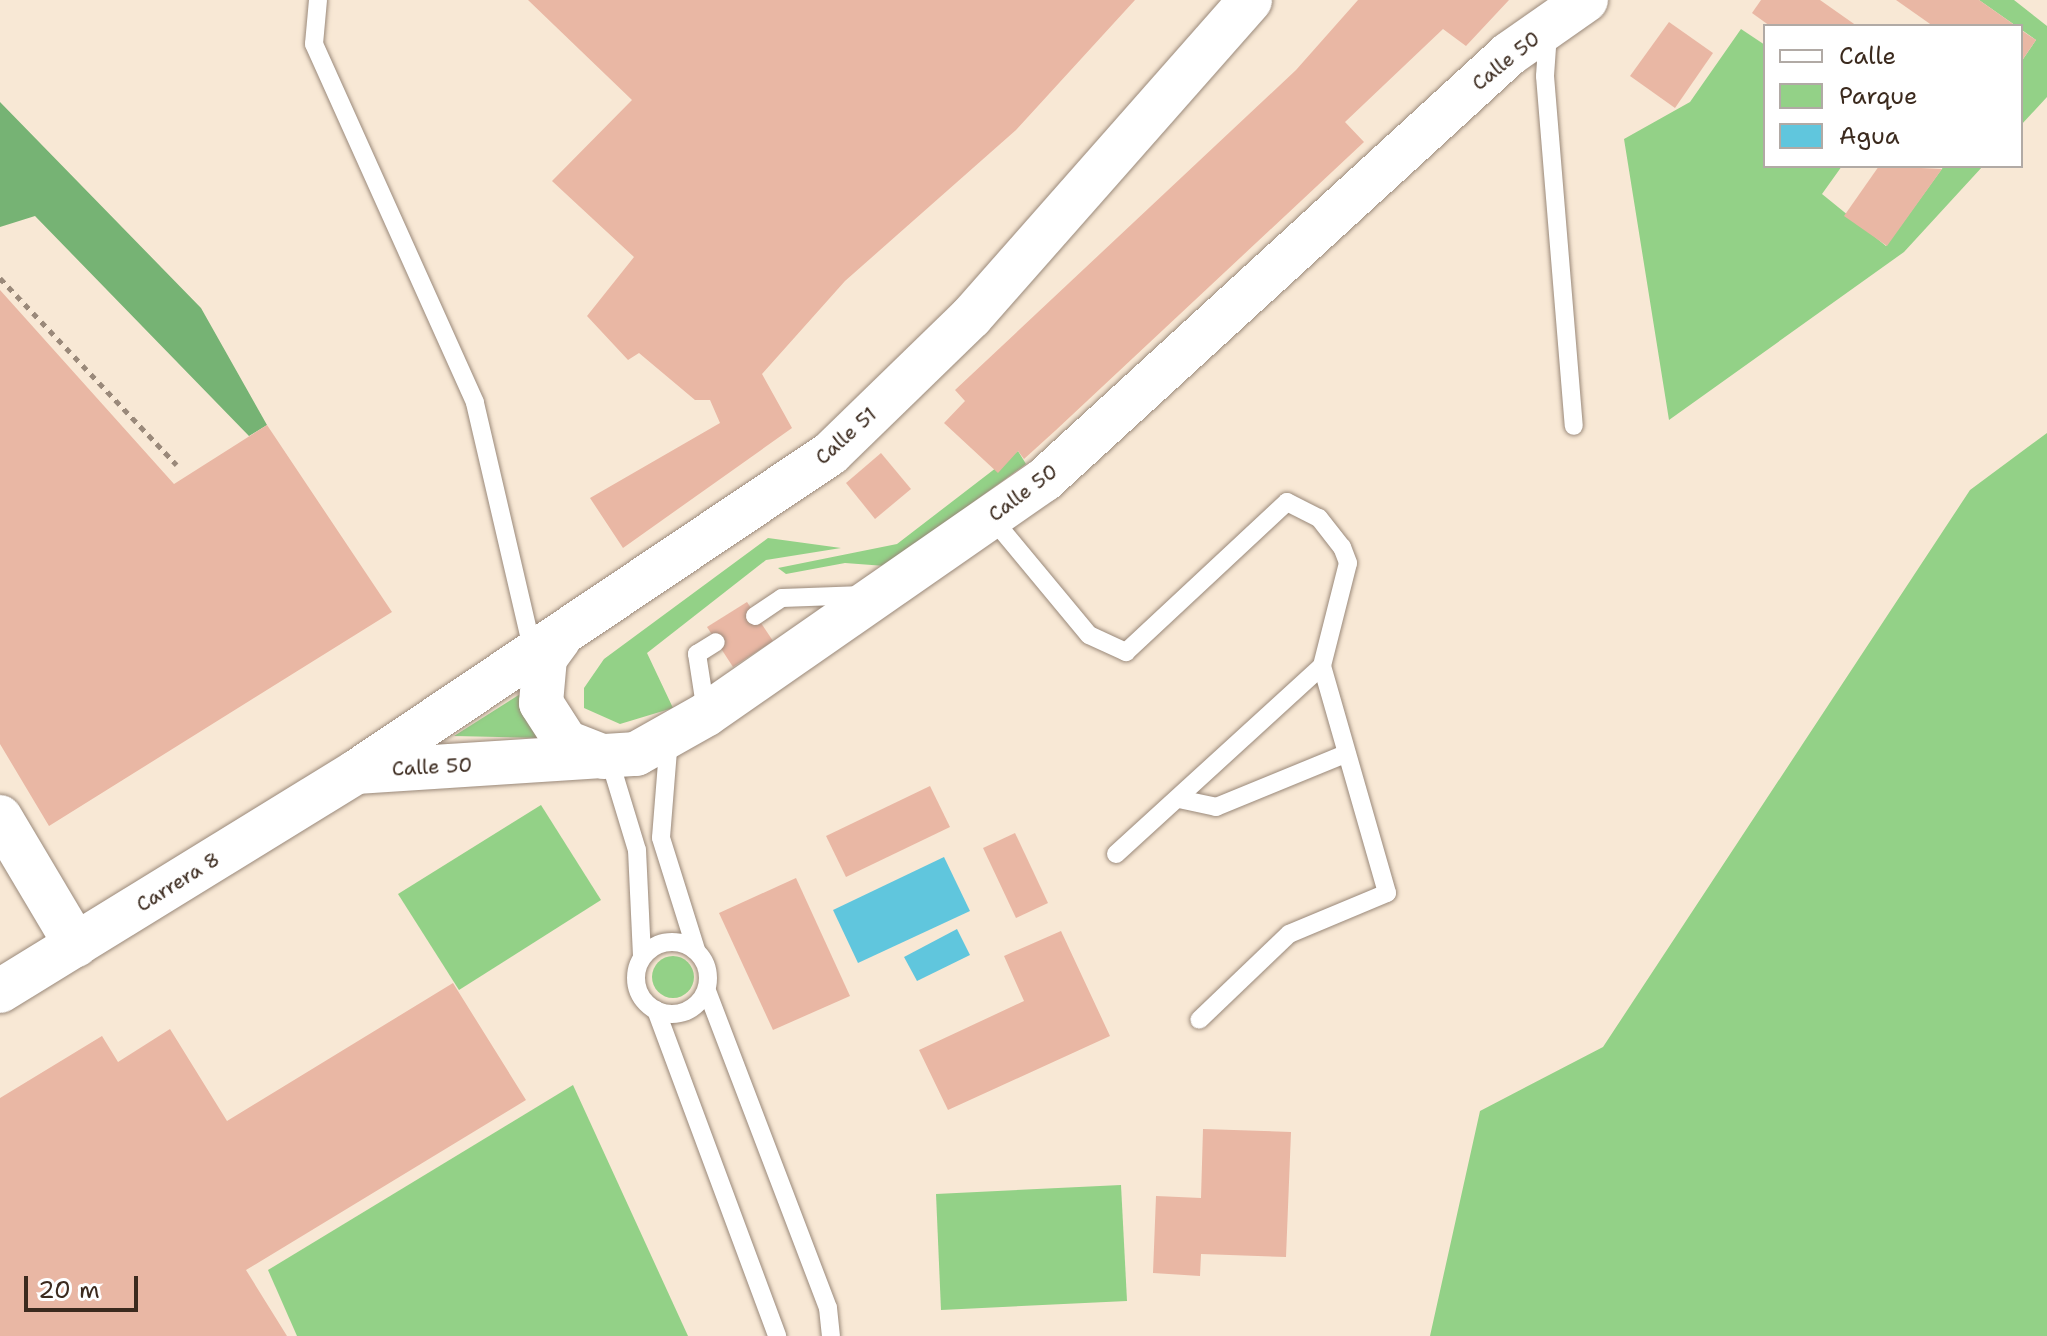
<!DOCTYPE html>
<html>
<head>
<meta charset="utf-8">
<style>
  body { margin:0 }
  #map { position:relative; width:2047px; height:1336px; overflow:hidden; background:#f8e8d5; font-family:"Shantell Sans",sans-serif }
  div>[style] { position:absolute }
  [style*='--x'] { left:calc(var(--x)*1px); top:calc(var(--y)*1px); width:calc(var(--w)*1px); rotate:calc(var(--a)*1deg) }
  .green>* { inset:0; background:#93d187 }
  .round { border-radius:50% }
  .forest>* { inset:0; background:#76b374 }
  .water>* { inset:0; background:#60c6dd }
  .building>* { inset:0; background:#e9b7a4 }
  .path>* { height:5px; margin-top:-2.5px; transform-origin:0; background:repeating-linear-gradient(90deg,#9a897a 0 6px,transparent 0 12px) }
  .roads { filter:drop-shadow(0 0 2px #9a897a) drop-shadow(0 0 2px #9a897a) }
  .service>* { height:18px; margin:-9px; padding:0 9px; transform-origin:9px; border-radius:9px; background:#fff }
  .service>.ring { margin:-9px; padding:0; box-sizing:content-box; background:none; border:18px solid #fff; border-radius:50% }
  .tertiary>* { height:44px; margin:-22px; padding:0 22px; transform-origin:22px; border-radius:22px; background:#fff }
  .secondary>* { height:44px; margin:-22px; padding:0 22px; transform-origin:22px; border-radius:22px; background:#fff }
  span { translate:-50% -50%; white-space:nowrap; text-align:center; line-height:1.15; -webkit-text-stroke:6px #fff; paint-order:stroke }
  .street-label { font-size:20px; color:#3b2a1e }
  .legend { position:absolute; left:1763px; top:24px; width:260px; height:144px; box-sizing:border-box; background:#fff; border:2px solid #b1aaa5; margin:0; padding:10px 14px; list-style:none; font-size:24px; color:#3b2a1e }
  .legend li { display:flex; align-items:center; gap:16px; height:40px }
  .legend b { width:40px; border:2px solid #b1aaa5 }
  .scale { position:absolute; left:24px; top:1276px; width:114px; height:36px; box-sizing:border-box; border:4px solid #3b2a1e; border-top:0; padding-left:10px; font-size:24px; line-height:28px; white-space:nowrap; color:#3b2a1e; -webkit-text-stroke:6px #fff; paint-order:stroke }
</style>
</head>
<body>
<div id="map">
  <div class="green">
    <i style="clip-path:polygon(1979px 0,2014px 0,2047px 26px,2047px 97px,2021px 125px,2021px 62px,2036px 40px)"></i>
    <i style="clip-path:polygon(1741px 29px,1765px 45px,1765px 166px,1842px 166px,1822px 194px,1886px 246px,1944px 166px,1983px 166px,1904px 252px,1669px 420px,1624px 139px,1690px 102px)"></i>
    <i style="clip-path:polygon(2047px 433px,2047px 1336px,1430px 1336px,1480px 1111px,1603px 1047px,1970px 490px)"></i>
    <i style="clip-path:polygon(1018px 451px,1026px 464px,885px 566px,845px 563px,786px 574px,778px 568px,897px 544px)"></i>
    <i style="clip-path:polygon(768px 538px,841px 548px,766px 560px,647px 653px,673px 708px,620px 724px,584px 708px,584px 688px,604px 659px)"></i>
    <i style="clip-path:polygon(533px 686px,542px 738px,454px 736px)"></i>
    <i style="clip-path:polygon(541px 805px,601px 900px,459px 990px,398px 894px)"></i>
    <i class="round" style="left:652px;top:956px;width:42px;height:42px"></i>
    <i style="clip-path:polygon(573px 1085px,688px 1336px,297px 1336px,268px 1270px)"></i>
    <i style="clip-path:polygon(1121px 1185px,1127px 1301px,941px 1310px,936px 1194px)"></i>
  </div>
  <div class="forest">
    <i style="clip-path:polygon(0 102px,201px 308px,267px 425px,249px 436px,35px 216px,0 227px)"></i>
  </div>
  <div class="water">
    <i style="clip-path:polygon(944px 857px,970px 911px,858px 963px,833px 910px)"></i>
    <i style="clip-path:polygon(957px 929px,970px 955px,917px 981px,904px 957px)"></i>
  </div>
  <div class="building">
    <i style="clip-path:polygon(528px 0,1135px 0,1016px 130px,845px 281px,762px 374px,792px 428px,623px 548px,590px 498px,720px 423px,710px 400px,695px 400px,639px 353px,628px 360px,587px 316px,634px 257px,552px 181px,632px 100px)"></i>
    <i style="clip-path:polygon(1358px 0,1509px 0,1466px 46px,1443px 29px,1345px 122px,1364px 142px,1056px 430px,1024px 459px,1018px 451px,998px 473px,944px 423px,965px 401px,955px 390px,1296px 70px)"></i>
    <i style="clip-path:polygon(1761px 0,1820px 0,1857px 26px,1770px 26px,1752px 13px)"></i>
    <i style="clip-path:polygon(1896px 0,1979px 0,2016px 26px,1933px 26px)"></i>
    <i style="clip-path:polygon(1669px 22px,1713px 53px,1675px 108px,1630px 76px)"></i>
    <i style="clip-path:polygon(2021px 30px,2036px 40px,2021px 62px)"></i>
    <i style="clip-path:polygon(1879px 166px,1942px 169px,1887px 246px,1844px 216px)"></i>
    <i style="clip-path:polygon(0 290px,174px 484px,267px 425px,392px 612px,49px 826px,0 744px)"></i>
    <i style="clip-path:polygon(881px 453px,911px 489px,875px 519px,846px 483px)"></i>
    <i style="clip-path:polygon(747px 602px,773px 641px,733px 667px,707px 627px)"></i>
    <i style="clip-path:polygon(930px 786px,950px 827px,846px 877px,826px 836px)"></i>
    <i style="clip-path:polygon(1015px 833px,1048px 903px,1016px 918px,983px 848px)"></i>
    <i style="clip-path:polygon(796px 878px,850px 996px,773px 1030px,719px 913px)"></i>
    <i style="clip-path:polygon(1061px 931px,1110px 1036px,948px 1110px,919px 1050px,1024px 1001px,1004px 956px)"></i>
    <i style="clip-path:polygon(453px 983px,526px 1100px,246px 1270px,287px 1336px,0 1336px,0 1098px,102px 1036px,118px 1062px,170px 1029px,227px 1121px)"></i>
    <i style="clip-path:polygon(1203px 1129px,1291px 1132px,1286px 1257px,1201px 1254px,1200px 1276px,1153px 1273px,1156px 1196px,1201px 1198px)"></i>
  </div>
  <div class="path">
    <i style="--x:0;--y:278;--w:257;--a:46.6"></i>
  </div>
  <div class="roads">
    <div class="service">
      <i style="--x:318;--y:0;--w:44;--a:95.2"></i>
      <i style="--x:314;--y:44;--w:393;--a:65.8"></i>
      <i style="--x:475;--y:403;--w:256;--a:76.9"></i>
      <i style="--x:1548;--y:33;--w:43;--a:94"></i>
      <i style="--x:1545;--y:76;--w:351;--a:85.3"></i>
      <i style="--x:991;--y:517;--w:153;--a:50.3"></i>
      <i style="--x:1089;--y:635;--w:41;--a:24.7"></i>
      <i style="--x:1126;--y:652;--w:220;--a:-43"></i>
      <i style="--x:1287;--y:502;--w:36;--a:27"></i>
      <i style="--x:1319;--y:518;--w:37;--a:52"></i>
      <i style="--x:1342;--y:547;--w:17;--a:69"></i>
      <i style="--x:1348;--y:563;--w:106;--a:104.2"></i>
      <i style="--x:1322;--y:666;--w:236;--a:74"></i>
      <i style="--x:1387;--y:893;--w:106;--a:157.3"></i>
      <i style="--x:1289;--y:934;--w:124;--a:136.3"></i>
      <i style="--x:755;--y:616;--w:32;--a:-34"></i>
      <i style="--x:782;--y:598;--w:81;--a:-2.1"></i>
      <i style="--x:706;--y:712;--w:59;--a:-98.8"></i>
      <i style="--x:697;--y:654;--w:22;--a:-32"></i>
      <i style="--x:669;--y:738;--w:100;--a:94.6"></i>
      <i style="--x:661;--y:838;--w:117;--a:72.6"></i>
      <i style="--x:609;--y:758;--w:96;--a:73.1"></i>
      <i style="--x:637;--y:850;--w:107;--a:87.3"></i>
      <i style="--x:1179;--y:799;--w:38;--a:12"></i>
      <i style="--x:1216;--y:807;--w:139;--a:-22.3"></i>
      <i style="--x:1116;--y:854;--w:279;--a:-42.4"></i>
      <i class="ring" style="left:636px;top:942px;width:54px;height:54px"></i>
      <i style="--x:707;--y:991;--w:339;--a:69.1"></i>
      <i style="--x:828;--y:1308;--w:28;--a:84"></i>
      <i style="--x:656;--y:1010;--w:348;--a:69.6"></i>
    </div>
    <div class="tertiary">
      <i style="--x:0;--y:817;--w:149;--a:59.3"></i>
    </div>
    <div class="secondary">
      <i style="--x:559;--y:639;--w:24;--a:126"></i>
      <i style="--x:545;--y:658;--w:45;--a:95.1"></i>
      <i style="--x:541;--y:703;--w:46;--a:57.3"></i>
      <i style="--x:566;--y:742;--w:41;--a:21.5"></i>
      <i style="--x:356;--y:772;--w:281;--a:-3.7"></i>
      <i style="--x:636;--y:754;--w:81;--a:-29.4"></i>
      <i style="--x:707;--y:714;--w:410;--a:-34.8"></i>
      <i style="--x:1044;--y:480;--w:631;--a:-42.49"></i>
      <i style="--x:1509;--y:54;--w:94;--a:-35"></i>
      <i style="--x:0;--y:991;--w:418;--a:-31.6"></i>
      <i style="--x:356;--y:772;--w:572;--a:-33.88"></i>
      <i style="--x:831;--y:453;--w:195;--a:-44.2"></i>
      <i style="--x:971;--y:317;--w:422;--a:-48.6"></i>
    </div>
  </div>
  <div class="street-label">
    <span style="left:1506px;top:61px;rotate:-39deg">Calle 50</span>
    <span style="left:846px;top:436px;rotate:-42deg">Calle 51</span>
    <span style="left:1023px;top:493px;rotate:-37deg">Calle 50</span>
    <span style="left:432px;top:767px;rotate:-3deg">Calle 50</span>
    <span style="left:178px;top:882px;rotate:-32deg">Carrera 8</span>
  </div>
  <ul class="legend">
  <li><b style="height:10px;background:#fff"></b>Calle</li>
  <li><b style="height:22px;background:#93d187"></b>Parque</li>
  <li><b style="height:22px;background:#60c6dd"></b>Agua</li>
  </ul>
  <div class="scale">20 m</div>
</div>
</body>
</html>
